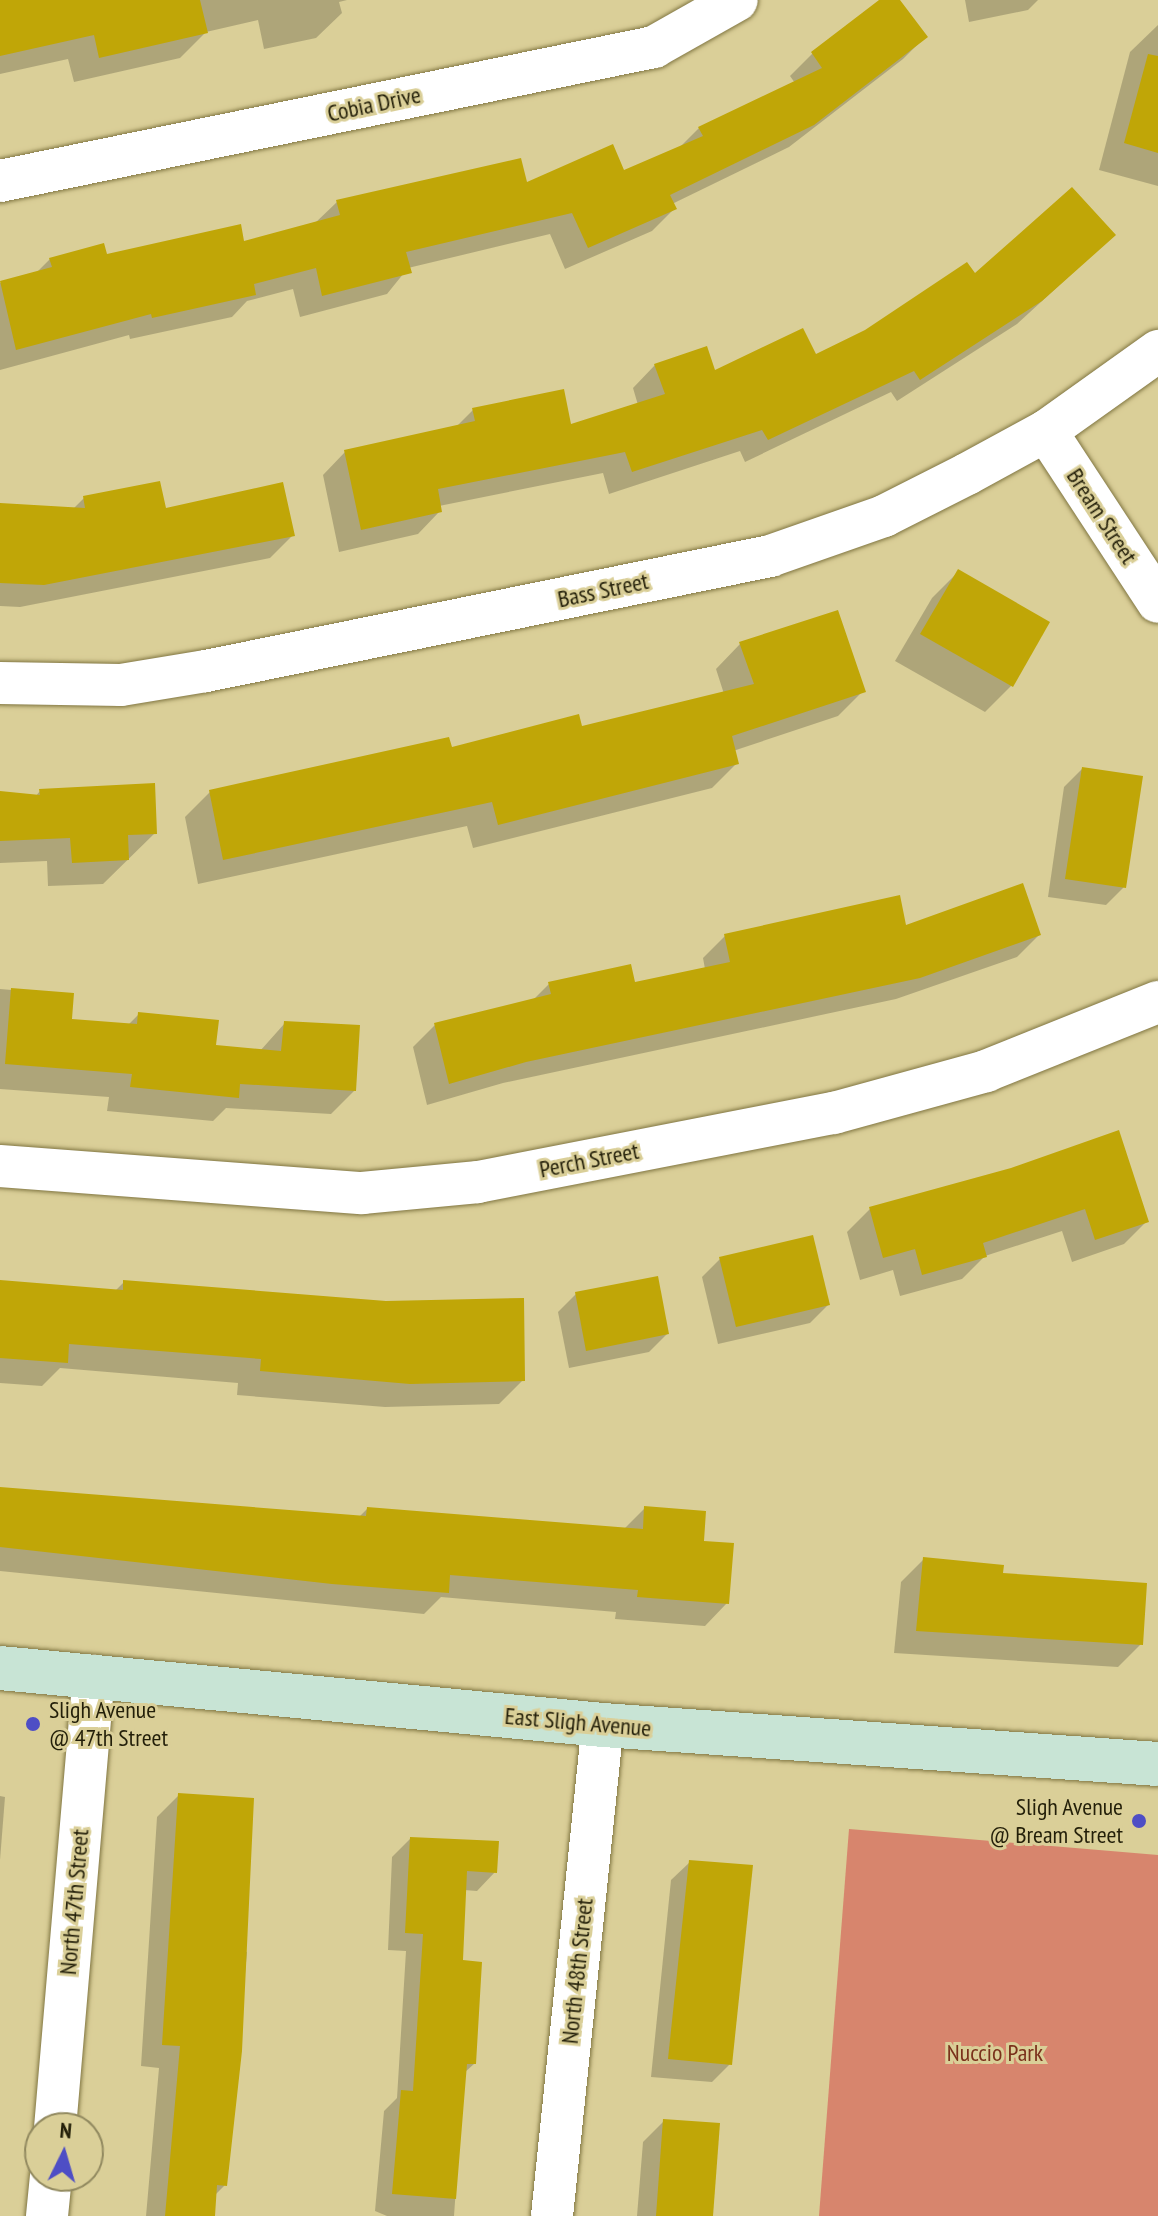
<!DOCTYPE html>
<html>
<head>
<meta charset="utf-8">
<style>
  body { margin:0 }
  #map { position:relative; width:1158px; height:2216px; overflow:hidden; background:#dacf98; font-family:"PT Sans Narrow",sans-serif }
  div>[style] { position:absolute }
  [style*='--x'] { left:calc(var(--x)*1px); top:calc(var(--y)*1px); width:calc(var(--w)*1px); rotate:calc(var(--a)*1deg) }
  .green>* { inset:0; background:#d7856d }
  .shadow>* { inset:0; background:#0003 }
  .building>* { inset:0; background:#c0a607 }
  .roads { filter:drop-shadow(0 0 2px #817642) drop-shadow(0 0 2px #817642) }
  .street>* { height:42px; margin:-21px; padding:0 21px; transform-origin:21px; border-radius:21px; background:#fff }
  .secondary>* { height:44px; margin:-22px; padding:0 22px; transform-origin:22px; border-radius:22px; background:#c8e4d5 }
  .dots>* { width:22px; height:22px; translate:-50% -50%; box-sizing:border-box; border:4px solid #dacf98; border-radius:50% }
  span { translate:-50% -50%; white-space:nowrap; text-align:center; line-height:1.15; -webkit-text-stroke:6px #dacf98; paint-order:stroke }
  .street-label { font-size:24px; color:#231f09 }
  .poi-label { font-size:24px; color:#231f09 }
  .left { translate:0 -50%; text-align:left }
  .right { translate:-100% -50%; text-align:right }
  .park-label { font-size:24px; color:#7a311b }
  .north { position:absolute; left:24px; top:2112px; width:80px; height:80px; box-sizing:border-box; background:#dacf98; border:2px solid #91895f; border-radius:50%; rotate:5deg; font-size:22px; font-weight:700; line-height:32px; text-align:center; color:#231f09 }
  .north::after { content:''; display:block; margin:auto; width:28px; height:36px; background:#4e4ec5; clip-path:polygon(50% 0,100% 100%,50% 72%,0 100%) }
</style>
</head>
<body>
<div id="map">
  <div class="green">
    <i style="clip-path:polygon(849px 1829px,1158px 1855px,1158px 2216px,819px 2216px)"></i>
  </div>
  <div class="shadow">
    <i style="clip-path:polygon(0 0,347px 0,339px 2px,342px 13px,316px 38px,264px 49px,258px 20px,206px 32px,180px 58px,74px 82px,68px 59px,0 74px)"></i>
    <i style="clip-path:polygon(883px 0,898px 0,925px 37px,903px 59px,789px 147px,672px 204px,674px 209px,652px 231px,565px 269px,550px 234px,408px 268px,387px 294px,300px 317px,293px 289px,247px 301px,232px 317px,130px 339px,129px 335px,0 370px,0 283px,36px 273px,50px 259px,243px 244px,314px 224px,337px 202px,623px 173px,679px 148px,699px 128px,795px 83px,790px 76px,812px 54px)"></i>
    <i style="clip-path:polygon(965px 0,1038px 0,1028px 10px,969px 22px)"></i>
    <i style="clip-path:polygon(1158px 25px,1158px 186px,1099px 170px,1130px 52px)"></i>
    <i style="clip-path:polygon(1090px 257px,1017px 324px,897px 401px,891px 392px,745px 462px,740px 451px,609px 494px,603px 473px,439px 506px,440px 511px,418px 534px,339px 552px,323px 475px,345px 452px,455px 428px,473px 410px,570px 426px,638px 405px,633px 388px,655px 365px,714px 373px,815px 356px,975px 276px)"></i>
    <i style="clip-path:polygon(84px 498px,164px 510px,293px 535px,270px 558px,20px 607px,0 606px,0 505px,72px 510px)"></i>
    <i style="clip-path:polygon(958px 572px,1047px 622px,1011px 686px,985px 712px,895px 661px,932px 598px)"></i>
    <i style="clip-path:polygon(740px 644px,863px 691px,838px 716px,733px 751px,737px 763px,712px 788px,473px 848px,467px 826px,198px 884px,185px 817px,210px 792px,581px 729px,724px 694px,716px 669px)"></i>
    <i style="clip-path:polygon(1082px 769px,1124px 887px,1106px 905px,1048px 897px,1064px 787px)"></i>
    <i style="clip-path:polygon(40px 791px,155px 833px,103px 884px,48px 886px,47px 861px,0 863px,0 792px,35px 797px)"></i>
    <i style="clip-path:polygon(905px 927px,1039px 935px,1017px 957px,896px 999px,503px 1083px,427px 1105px,413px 1047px,435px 1025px,533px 1000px,549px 984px,634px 984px,705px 969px,703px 958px,725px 936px)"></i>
    <i style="clip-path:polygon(0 989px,72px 995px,70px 1021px,127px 1026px,139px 1014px,214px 1047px,260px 1051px,285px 1023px,355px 1090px,331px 1114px,226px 1108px,213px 1121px,107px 1111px,109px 1097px,0 1089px)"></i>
    <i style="clip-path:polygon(1011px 1170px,1147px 1221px,1124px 1244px,1072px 1262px,1062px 1231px,985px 1256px,962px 1279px,900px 1296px,893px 1270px,860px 1280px,847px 1232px,870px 1209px)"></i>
    <i style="clip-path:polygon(720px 1259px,828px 1305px,810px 1323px,718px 1344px,702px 1277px)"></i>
    <i style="clip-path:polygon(0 1282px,115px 1291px,124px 1282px,523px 1380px,499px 1404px,385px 1407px,237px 1395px,238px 1383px,60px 1368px,42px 1386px,0 1383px)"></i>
    <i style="clip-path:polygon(576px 1294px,667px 1334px,649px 1352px,569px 1368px,558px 1312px)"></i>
    <i style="clip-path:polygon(0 1489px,358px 1518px,367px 1509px,624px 1529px,645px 1508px,702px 1543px,727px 1603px,705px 1626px,615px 1619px,616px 1612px,441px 1597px,424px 1614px,0 1571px)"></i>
    <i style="clip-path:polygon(924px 1559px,1001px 1575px,1141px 1644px,1118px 1667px,894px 1653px,901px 1582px)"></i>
    <i style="clip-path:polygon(179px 1795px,241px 1951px,247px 1952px,225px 2185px,214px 2196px,213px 2216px,146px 2216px,159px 2068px,141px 2066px,157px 1817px)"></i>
    <i style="clip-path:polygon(0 1796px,5px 1797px,0 1860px)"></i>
    <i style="clip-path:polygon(410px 1839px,495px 1872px,477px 1891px,464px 1890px,460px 1962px,474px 2064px,464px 2073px,454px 2216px,387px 2216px,375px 2211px,384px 2111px,397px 2098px,406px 1951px,388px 1950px,392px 1857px)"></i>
    <i style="clip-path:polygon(690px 1862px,730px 2064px,712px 2082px,651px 2077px,671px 1880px)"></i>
    <i style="clip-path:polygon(664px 2121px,711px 2216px,637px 2216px,643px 2142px)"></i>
  </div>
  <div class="building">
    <i style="clip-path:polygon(0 0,200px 0,208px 33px,99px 58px,94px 35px,0 56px)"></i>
    <i style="clip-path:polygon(879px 0,900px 0,928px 37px,814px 125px,670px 195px,677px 209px,588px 248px,572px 213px,406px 252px,412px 273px,322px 296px,316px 268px,254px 284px,256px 295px,152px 318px,151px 314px,16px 350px,0 281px,52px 267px,49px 258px,104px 243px,107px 254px,241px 224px,244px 241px,340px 215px,336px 200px,521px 158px,527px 182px,613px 144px,624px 170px,703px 136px,698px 127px,822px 68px,811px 52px)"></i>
    <i style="clip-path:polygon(1148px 54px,1158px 56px,1158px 153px,1124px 143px)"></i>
    <i style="clip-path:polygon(1072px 187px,1116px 235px,1042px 301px,920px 380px,914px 371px,768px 440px,762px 430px,632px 472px,625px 452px,438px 489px,442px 512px,361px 530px,344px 450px,475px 421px,472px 408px,564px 389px,571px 424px,665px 394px,654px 364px,707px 346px,715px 370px,803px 328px,816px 354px,865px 330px,967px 262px,975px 273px)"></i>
    <i style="clip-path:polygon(160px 481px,166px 508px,283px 482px,295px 536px,44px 585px,0 583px,0 503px,85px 508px,83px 496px)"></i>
    <i style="clip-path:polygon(958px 569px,1050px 622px,1013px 687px,920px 634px)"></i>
    <i style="clip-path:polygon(838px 610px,866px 692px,732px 736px,739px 764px,498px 825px,492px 802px,223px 860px,209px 790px,449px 737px,452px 747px,579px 714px,582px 726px,754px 684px,739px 642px)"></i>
    <i style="clip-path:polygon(1082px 767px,1143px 776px,1126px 888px,1065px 879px)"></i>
    <i style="clip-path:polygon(155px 783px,157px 834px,128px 835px,129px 860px,72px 863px,70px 838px,0 841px,0 791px,40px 795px,39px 789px)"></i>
    <i style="clip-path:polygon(1023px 883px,1041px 935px,920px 978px,526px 1062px,449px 1084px,434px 1023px,551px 994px,548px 982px,631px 964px,635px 982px,730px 962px,724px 934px,900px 895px,906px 925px)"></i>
    <i style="clip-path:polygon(11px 988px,74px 993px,72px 1019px,137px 1024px,138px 1012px,219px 1020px,216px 1045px,281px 1051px,284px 1021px,360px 1025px,356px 1091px,240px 1084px,239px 1098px,130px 1087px,132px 1074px,5px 1064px)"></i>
    <i style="clip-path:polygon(1119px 1130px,1149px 1222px,1095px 1240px,1085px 1209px,983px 1243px,987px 1257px,922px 1275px,915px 1249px,883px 1258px,869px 1207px,1011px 1168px)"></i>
    <i style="clip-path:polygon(813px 1235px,830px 1305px,736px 1327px,719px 1257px)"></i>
    <i style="clip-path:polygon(658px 1276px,669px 1334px,586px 1351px,575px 1292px)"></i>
    <i style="clip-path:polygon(0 1280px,123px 1290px,123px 1280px,386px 1301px,524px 1298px,525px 1381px,410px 1384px,260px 1371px,261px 1359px,69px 1344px,68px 1363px,0 1358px)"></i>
    <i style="clip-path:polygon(0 1487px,366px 1516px,367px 1507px,643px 1529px,644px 1506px,706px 1511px,704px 1541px,734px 1543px,729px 1604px,637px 1597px,638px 1590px,450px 1575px,449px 1593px,332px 1584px,0 1547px)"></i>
    <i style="clip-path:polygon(923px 1557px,1004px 1565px,1003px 1573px,1147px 1583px,1143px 1645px,916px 1631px)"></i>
    <i style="clip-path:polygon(178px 1793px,254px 1798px,242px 2051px,227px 2186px,217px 2185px,215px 2216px,165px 2216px,180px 2046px,162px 2045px)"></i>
    <i style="clip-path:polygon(410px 1837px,499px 1841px,497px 1873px,467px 1871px,463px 1960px,482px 1962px,476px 2064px,467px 2064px,456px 2199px,392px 2194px,401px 2090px,413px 2091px,423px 1934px,405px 1933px)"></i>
    <i style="clip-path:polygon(689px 1860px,753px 1865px,732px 2065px,668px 2059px)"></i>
    <i style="clip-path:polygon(663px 2119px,720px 2123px,713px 2216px,656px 2216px)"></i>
  </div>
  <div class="roads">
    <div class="street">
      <i style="--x:0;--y:181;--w:668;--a:-11.58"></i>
      <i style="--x:654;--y:47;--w:95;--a:-29.5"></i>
      <i style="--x:1046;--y:431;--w:204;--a:56.8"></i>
      <i style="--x:0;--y:683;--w:121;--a:0.9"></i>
      <i style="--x:121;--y:685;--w:86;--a:-9.4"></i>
      <i style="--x:206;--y:671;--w:576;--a:-11.52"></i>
      <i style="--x:770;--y:556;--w:121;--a:-19.3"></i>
      <i style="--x:884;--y:516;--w:93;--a:-26.8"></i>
      <i style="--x:967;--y:474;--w:90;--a:-28.6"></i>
      <i style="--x:1046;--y:431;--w:138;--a:-35.5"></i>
      <i style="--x:0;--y:1166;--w:363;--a:4.3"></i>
      <i style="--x:362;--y:1193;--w:117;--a:-5.4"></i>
      <i style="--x:478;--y:1182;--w:363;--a:-11"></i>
      <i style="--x:834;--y:1113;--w:158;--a:-15.4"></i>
      <i style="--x:986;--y:1071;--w:185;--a:-21.9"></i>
      <i style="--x:55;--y:2128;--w:454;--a:-85.1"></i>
      <i style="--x:47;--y:2216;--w:40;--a:-84.3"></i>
      <i style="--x:552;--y:2216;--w:494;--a:-84.1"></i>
    </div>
    <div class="secondary">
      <i style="--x:0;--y:1668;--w:606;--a:5.4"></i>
      <i style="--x:603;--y:1725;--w:556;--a:4.02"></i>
    </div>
  </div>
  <div class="dots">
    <i style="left:33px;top:1724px;background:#4e4ec5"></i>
    <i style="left:1139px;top:1821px;background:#4e4ec5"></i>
  </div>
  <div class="street-label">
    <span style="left:374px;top:104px;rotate:-12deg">Cobia Drive</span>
    <span style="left:1102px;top:516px;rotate:57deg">Bream Street</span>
    <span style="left:603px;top:590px;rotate:-12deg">Bass Street</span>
    <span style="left:589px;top:1160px;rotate:-11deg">Perch Street</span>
    <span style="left:578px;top:1722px;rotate:5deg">East Sligh Avenue</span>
    <span style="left:74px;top:1902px;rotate:-85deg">North 47th Street</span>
    <span style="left:577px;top:1971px;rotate:-84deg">North 48th Street</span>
  </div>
  <div class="poi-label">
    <span class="left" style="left:49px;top:1724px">Sligh Avenue<br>@ 47th Street</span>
    <span class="right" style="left:1123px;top:1821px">Sligh Avenue<br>@ Bream Street</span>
  </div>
  <div class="park-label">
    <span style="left:995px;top:2053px">Nuccio Park</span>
  </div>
  <div class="north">N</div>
</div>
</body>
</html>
